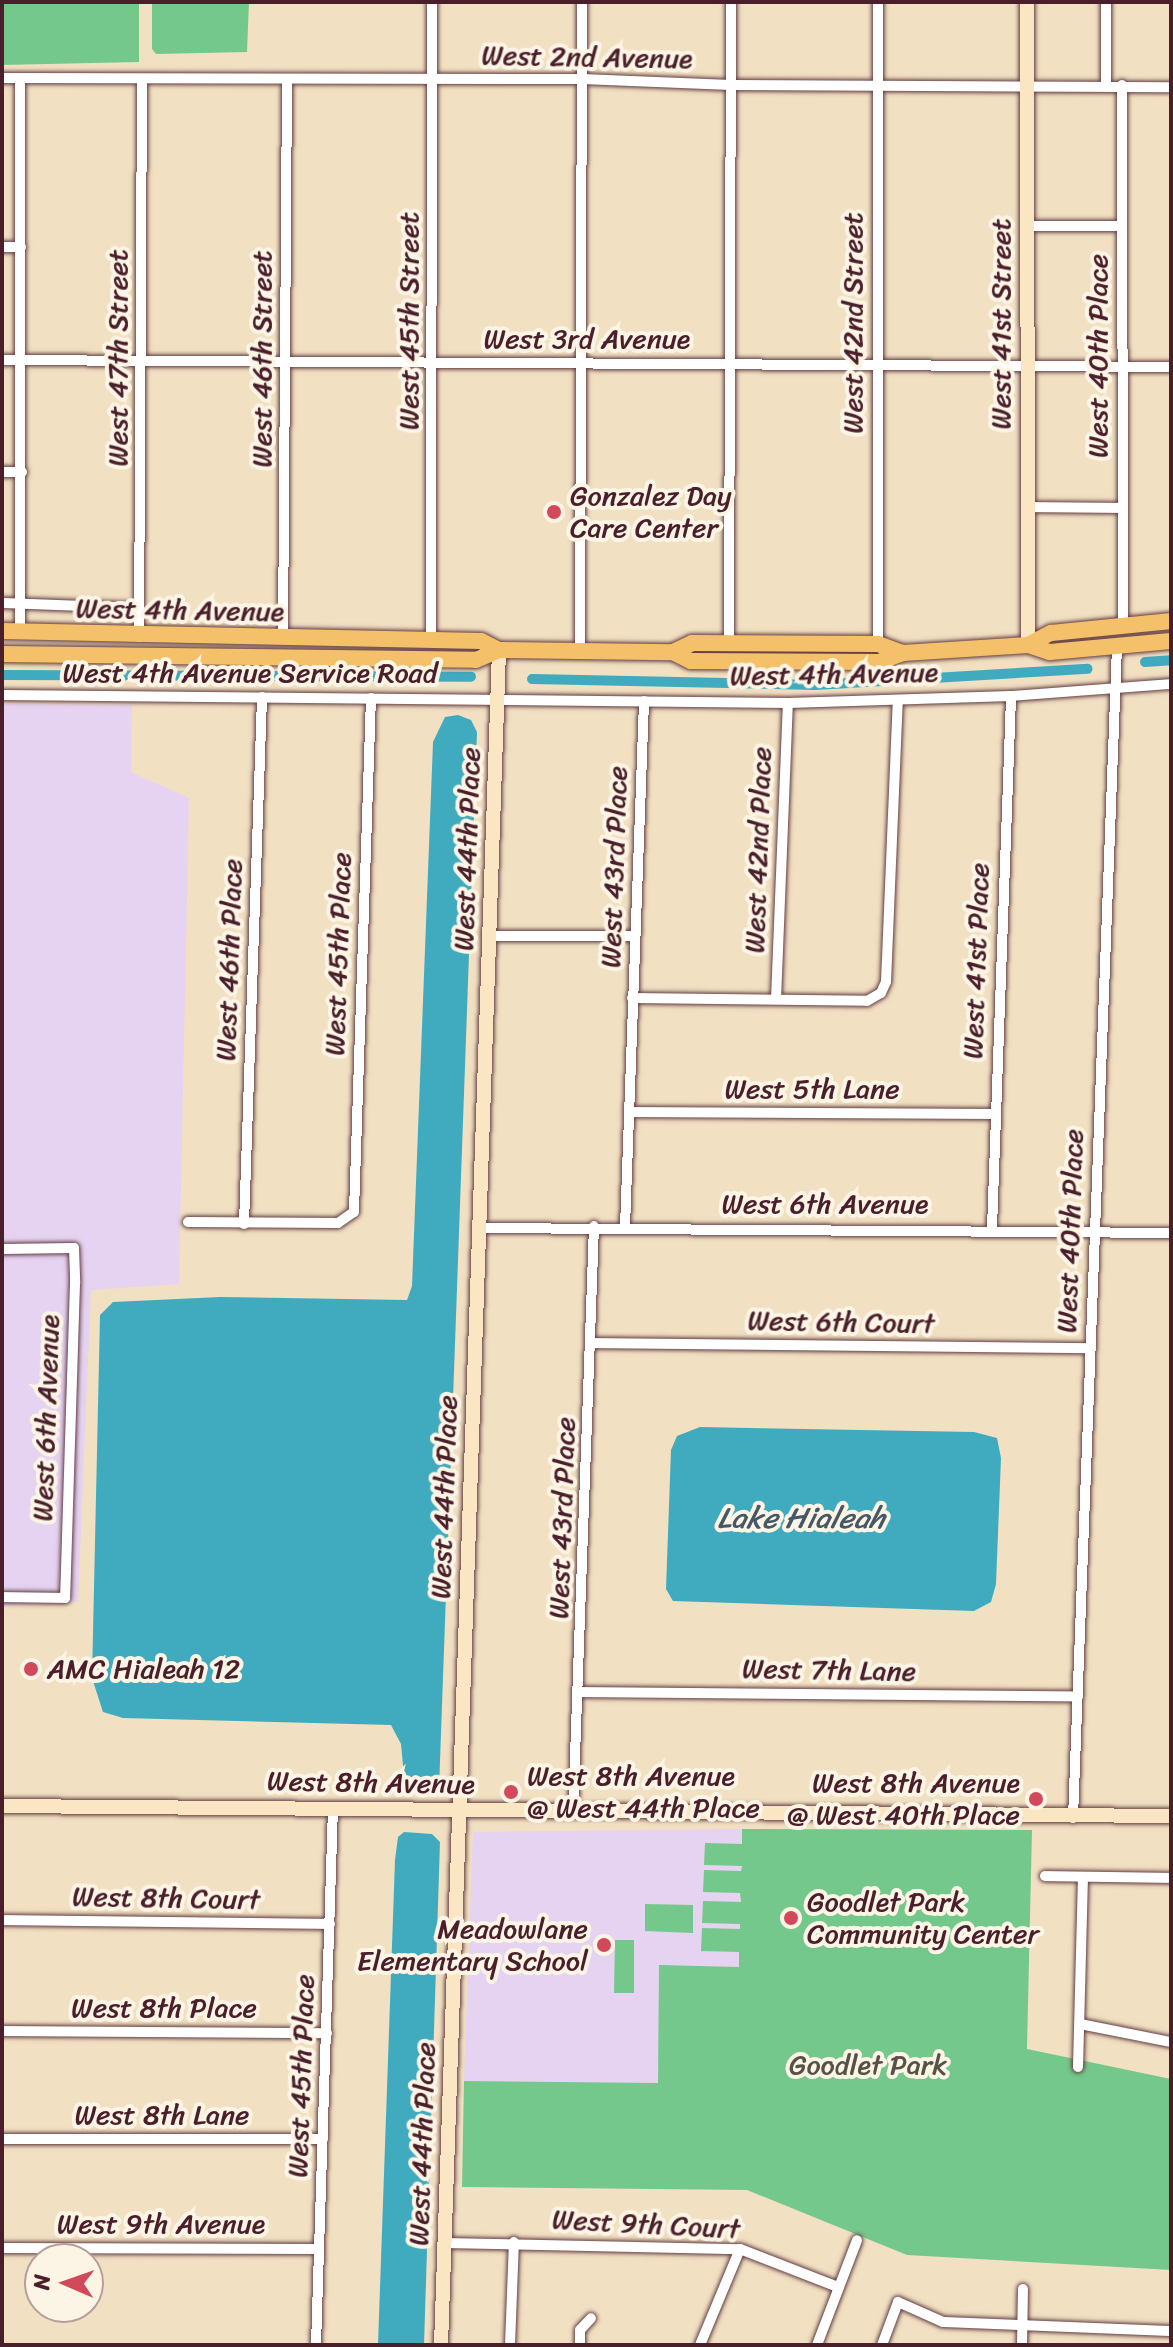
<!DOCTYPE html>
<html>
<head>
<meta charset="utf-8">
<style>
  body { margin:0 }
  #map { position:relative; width:1173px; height:2347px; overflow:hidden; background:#f2e0c2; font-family:Sriracha,sans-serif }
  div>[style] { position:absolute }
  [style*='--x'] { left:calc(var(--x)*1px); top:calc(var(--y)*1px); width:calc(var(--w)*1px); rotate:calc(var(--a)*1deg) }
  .built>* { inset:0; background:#e5d3f1 }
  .green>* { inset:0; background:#75c88b }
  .water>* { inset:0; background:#40abbf }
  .canal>* { height:10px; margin:-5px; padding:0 5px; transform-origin:5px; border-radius:5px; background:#40abbf }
  .roads { filter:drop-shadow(0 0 2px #633c42) drop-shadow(0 0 2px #633c42) }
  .street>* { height:10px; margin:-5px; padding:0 5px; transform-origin:5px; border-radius:5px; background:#fff }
  .secondary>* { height:14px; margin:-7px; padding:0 7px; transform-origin:7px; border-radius:7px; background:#fbe6c3 }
  .primary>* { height:16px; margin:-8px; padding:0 8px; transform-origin:8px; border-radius:8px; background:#f4c16a }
  .dots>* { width:22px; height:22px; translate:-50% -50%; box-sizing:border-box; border:4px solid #fcf5e5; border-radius:50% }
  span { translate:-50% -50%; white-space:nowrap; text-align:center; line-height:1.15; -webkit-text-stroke:8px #fcf5e5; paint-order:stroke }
  .street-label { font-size:28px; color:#4a1f2b }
  .poi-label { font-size:28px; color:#4a1f2b }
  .left { translate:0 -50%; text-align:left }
  .right { translate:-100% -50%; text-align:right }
  .park-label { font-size:28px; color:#575248 }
  .water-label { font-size:30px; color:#465766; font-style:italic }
  .frame { position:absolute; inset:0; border:4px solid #4a1f2b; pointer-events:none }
  .north { position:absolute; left:24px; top:2243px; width:80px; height:80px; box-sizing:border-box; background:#fcf5e5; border:2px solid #b59f9b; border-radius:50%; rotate:272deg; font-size:22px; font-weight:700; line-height:32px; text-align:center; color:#4a1f2b }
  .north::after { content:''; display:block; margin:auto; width:28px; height:36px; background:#d1495b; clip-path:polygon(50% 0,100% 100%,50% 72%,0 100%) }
</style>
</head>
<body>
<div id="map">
  <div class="built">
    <i style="clip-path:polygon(2px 704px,132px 705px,131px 772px,189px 798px,179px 1284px,91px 1290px,78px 1602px,2px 1606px)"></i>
    <i style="clip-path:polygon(742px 1829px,739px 1967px,659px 1966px,659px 2084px,464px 2081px,473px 1832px)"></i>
  </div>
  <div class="green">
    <i style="clip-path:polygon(2px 2px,139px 2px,139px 62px,2px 65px)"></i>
    <i style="clip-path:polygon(152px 2px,249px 2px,247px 52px,156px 54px,152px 49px)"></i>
    <i style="clip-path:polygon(742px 1829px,1032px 1830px,1027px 2049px,1171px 2079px,1171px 2270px,907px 2255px,747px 2190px,462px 2187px,464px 2081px,658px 2083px,659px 1965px,739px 1967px,739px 1952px,701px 1951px,702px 1928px,740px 1929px,740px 1924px,702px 1923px,703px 1901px,741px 1902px,740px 1893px,703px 1892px,704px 1870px,741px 1871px,742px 1866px,704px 1865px,705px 1843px,742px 1844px)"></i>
    <i style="clip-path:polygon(645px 1904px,693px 1905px,693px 1933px,645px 1931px)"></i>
    <i style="clip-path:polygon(615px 1940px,634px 1940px,634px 1993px,614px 1993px)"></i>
  </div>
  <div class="water">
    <i style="clip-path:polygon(458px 715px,471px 720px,477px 732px,439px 1789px,411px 1788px,404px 1776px,401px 1744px,391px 1725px,123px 1718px,103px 1712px,92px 1678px,100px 1315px,113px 1302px,220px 1297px,407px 1300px,412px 1286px,433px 742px,445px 717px)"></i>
    <i style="clip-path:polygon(700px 1427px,974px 1432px,997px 1438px,1001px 1458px,996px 1584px,991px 1602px,974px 1611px,673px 1601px,666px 1589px,671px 1450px,677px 1436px)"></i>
    <i style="clip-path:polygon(404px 1832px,432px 1834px,440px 1842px,424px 2345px,378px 2345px,395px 1860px,398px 1837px)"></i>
  </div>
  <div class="canal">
    <i style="--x:1145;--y:662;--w:26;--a:-4"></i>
    <i style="--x:2;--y:675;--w:469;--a:0.2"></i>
    <i style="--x:532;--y:679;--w:283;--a:1.2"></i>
    <i style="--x:815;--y:685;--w:273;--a:-3.4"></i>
  </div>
  <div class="roads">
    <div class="street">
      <i style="--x:2;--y:78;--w:580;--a:0.1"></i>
      <i style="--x:582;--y:79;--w:149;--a:2.3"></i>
      <i style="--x:731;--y:85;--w:440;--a:0.3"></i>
      <i style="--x:1106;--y:85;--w:83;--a:-90"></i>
      <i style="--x:1122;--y:85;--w:540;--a:89.89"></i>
      <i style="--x:1027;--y:226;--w:94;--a:0"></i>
      <i style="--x:2;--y:247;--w:19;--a:0"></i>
      <i style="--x:2;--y:360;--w:1169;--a:0.34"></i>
      <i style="--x:2;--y:472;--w:20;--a:0"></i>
      <i style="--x:1027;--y:507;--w:96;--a:0.6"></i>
      <i style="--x:2;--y:603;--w:137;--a:2.1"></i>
      <i style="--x:20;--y:631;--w:553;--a:-90"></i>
      <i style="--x:139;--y:637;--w:558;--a:-89.69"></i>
      <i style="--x:283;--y:639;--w:560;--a:-89.59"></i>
      <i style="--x:431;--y:641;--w:639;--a:-89.91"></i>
      <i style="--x:729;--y:643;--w:641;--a:-89.82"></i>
      <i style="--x:878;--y:644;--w:642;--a:-90"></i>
      <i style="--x:580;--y:651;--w:649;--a:-89.82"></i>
      <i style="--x:2;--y:695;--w:786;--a:0.58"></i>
      <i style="--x:788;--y:703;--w:223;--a:-1.8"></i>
      <i style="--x:1011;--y:696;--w:160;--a:-4.3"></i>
      <i style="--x:490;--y:936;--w:145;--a:0"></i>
      <i style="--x:632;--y:998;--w:235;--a:0.7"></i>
      <i style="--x:867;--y:1001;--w:16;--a:-30"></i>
      <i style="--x:881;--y:993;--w:12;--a:-66"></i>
      <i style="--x:886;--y:982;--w:282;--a:-87.6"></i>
      <i style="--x:776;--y:999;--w:296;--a:-87.7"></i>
      <i style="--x:629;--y:1112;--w:365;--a:0.3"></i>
      <i style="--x:188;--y:1222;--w:150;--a:0.4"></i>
      <i style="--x:338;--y:1223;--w:19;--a:-35"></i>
      <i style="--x:354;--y:1212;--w:514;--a:-88.11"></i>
      <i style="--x:244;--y:1224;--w:527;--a:-88.04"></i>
      <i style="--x:625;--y:1227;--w:526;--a:-87.93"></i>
      <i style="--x:480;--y:1228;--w:691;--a:0.41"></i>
      <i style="--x:992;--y:1228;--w:532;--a:-87.95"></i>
      <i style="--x:2;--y:1249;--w:72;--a:-0.8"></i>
      <i style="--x:74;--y:1248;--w:35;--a:88"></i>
      <i style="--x:75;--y:1283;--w:315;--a:91.8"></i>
      <i style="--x:65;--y:1598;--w:63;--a:-179.1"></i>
      <i style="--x:592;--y:1343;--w:497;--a:0.6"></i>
      <i style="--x:580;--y:1692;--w:498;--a:0.5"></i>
      <i style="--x:573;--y:1812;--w:586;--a:-87.95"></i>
      <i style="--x:1073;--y:1818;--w:1174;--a:-87.85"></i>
      <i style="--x:1045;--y:1876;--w:126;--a:0.9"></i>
      <i style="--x:2;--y:1920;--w:328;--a:0.7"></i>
      <i style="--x:1080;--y:2024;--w:93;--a:11.2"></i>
      <i style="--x:2;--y:2031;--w:325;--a:0.4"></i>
      <i style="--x:1078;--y:2067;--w:190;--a:-88.5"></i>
      <i style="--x:2;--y:2139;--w:321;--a:0"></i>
      <i style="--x:444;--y:2243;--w:296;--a:1.2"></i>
      <i style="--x:740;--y:2249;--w:105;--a:21.2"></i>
      <i style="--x:2;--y:2248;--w:317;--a:0.2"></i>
      <i style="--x:316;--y:2345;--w:537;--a:-88.19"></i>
      <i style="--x:510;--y:2345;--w:103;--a:-87.8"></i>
      <i style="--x:580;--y:2345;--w:15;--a:-90"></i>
      <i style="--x:580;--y:2330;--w:16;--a:-47"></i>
      <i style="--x:700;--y:2345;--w:104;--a:-67.4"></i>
      <i style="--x:817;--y:2345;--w:112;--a:-69.1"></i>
      <i style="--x:882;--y:2345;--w:46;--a:-69.6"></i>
      <i style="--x:898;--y:2302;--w:49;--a:24"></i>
      <i style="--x:943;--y:2322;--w:228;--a:2.3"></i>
      <i style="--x:1022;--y:2345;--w:56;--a:-89"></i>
    </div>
    <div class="secondary">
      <i style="--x:1027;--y:2;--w:643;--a:89.91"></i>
      <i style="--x:2;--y:1806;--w:1169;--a:0.49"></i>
      <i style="--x:441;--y:2345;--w:1696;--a:-88.04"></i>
    </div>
    <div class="primary">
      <i style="--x:2;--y:631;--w:479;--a:1.2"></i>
      <i style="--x:481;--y:641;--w:20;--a:27"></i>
      <i style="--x:499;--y:650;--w:174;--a:0.7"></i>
      <i style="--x:673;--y:652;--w:21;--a:-25"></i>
      <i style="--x:692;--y:643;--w:186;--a:0.3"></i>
      <i style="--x:878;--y:644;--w:27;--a:20"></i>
      <i style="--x:1028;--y:645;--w:26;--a:-28"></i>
      <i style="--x:1051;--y:633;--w:121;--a:-5.7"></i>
      <i style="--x:673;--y:652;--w:20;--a:27"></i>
      <i style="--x:691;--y:661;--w:188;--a:0.3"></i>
      <i style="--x:879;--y:662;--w:26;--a:-21"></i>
      <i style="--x:903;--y:653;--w:125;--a:-3.7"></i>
      <i style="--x:1028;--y:645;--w:23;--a:18"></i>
      <i style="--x:1050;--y:652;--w:121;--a:-5.2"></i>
      <i style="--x:2;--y:654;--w:474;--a:0.7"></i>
      <i style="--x:476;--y:660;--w:25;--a:-23"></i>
    </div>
  </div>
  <div class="dots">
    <i style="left:554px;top:512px;background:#d1495b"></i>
    <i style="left:31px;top:1669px;background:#d1495b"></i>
    <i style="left:511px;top:1792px;background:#d1495b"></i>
    <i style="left:1036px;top:1799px;background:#d1495b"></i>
    <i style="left:791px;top:1918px;background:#d1495b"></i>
    <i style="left:604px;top:1945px;background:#d1495b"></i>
  </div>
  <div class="street-label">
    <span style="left:587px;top:57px;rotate:1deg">West 2nd Avenue</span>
    <span style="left:409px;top:321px;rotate:-90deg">West 45th Street</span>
    <span style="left:853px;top:323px;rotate:-90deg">West 42nd Street</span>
    <span style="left:1001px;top:324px;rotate:-90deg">West 41st Street</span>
    <span style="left:587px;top:339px">West 3rd Avenue</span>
    <span style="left:1098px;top:356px;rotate:-90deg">West 40th Place</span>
    <span style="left:118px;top:358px;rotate:-90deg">West 47th Street</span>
    <span style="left:262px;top:359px;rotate:-90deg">West 46th Street</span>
    <span style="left:180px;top:610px;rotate:1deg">West 4th Avenue</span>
    <span style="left:250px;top:673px">West 4th Avenue Service Road</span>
    <span style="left:834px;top:674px;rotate:-1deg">West 4th Avenue</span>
    <span style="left:467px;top:849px;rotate:-88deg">West 44th Place</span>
    <span style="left:758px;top:850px;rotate:-88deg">West 42nd Place</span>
    <span style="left:614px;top:867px;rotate:-88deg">West 43rd Place</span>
    <span style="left:338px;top:954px;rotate:-88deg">West 45th Place</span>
    <span style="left:229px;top:960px;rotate:-88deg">West 46th Place</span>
    <span style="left:976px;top:961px;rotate:-88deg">West 41st Place</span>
    <span style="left:812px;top:1089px">West 5th Lane</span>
    <span style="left:825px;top:1204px">West 6th Avenue</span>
    <span style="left:1070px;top:1231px;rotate:-88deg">West 40th Place</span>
    <span style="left:841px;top:1322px;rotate:1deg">West 6th Court</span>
    <span style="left:46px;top:1418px;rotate:-88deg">West 6th Avenue</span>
    <span style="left:444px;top:1497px;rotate:-88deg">West 44th Place</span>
    <span style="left:562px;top:1518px;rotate:-88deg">West 43rd Place</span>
    <span style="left:829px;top:1670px;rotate:1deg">West 7th Lane</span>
    <span style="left:371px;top:1783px;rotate:1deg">West 8th Avenue</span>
    <span style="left:166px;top:1898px;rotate:1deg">West 8th Court</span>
    <span style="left:164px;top:2008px">West 8th Place</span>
    <span style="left:301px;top:2076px;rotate:-88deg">West 45th Place</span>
    <span style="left:162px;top:2115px">West 8th Lane</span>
    <span style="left:422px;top:2144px;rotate:-88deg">West 44th Place</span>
    <span style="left:161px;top:2224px">West 9th Avenue</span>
    <span style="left:646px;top:2224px;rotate:3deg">West 9th Court</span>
  </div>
  <div class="poi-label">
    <span class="left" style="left:570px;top:512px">Gonzalez Day<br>Care Center</span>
    <span class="left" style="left:47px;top:1669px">AMC Hialeah 12</span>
    <span class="left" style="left:527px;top:1792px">West 8th Avenue<br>@ West 44th Place</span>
    <span class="right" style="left:1020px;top:1799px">West 8th Avenue<br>@ West 40th Place</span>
    <span class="left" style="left:807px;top:1918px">Goodlet Park<br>Community Center</span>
    <span class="right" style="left:588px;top:1945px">Meadowlane<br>Elementary School</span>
  </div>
  <div class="park-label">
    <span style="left:868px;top:2065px">Goodlet Park</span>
  </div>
  <div class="water-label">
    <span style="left:801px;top:1518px">Lake Hialeah</span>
  </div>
  <div class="frame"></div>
  <div class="north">N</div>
</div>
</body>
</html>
